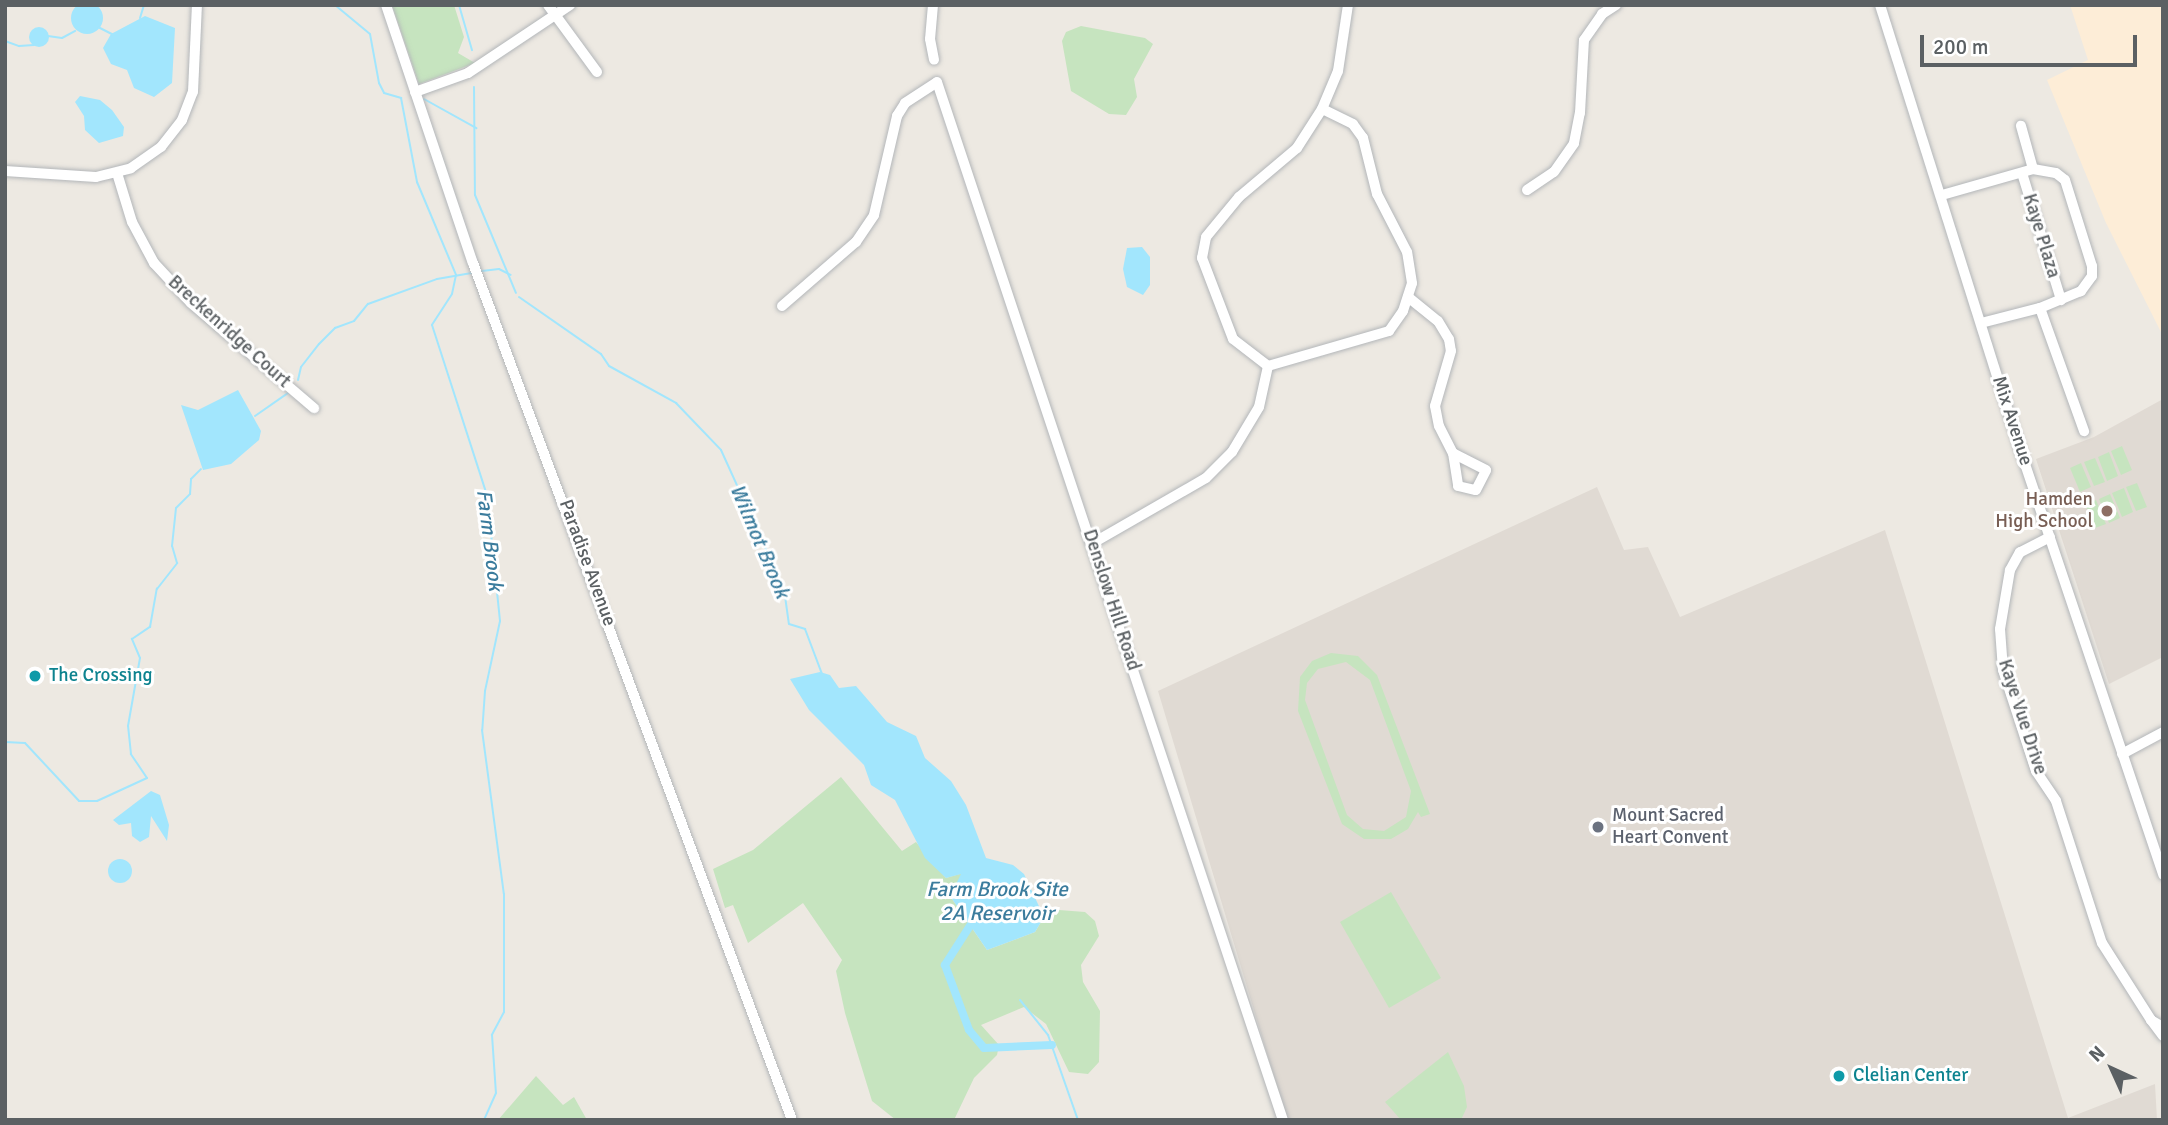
<!DOCTYPE html>
<html>
<head>
<meta charset="utf-8">
<style>
  body { margin:0 }
  #map { position:relative; width:2168px; height:1125px; overflow:hidden; background:#ede9e2; font-family:Signika,sans-serif }
  div>[style] { position:absolute }
  [style*='--x'] { left:calc(var(--x)*1px); top:calc(var(--y)*1px); width:calc(var(--w)*1px); rotate:calc(var(--a)*1deg) }
  .commercial>* { inset:0; background:#fdedd7 }
  .education>* { inset:0; background:#e0dad3 }
  .green>* { inset:0; background:#c6e4bf }
  .water>* { inset:0; background:#a2e6fd }
  .round { border-radius:50% }
  .stream>* { height:2px; margin:-1px; padding:0 1px; transform-origin:1px; border-radius:1px; background:#a2e6fd }
  .canal>* { height:8px; margin:-4px; padding:0 4px; transform-origin:4px; border-radius:4px; background:#a2e6fd }
  .roads { filter:drop-shadow(0 0 2px #b3b6b9) drop-shadow(0 0 2px #b3b6b9) }
  .minor>* { height:10px; margin:-5px; padding:0 5px; transform-origin:5px; border-radius:5px; background:#fff }
  .dots>* { width:19px; height:19px; translate:-50% -50%; box-sizing:border-box; border:4px solid #fff; border-radius:50% }
  span { translate:-50% -50%; white-space:nowrap; text-align:center; line-height:1.15; -webkit-text-stroke:6px #fff; paint-order:stroke }
  .street-label { font-size:19px; color:#5b6063 }
  .education-label { font-size:19px; color:#785e54 }
  .right { translate:-100% -50%; text-align:right }
  .culture-label { font-size:19px; color:#0d838f }
  .left { translate:0 -50%; text-align:left }
  .worship-label { font-size:19px; color:#5b616d }
  .water-label { font-size:21px; color:#3b7c9d; font-style:italic }
  .frame { position:absolute; inset:0; border:7px solid #5b6063; pointer-events:none }
  .north { position:absolute; left:2077px; top:1034px; width:70px; height:70px; -webkit-text-stroke:5px #fff; paint-order:stroke; rotate:315deg; font-size:19px; font-weight:700; line-height:28px; text-align:center; color:#5b6063 }
  .north::after { content:''; display:block; margin:auto; width:24px; height:32px; background:#5b6063; clip-path:polygon(50% 0,100% 100%,50% 72%,0 100%) }
  .scale { position:absolute; left:1920px; top:35px; width:217px; height:32px; box-sizing:border-box; border:4px solid #5b6063; border-top:0; padding-left:9px; font-size:21px; line-height:24px; white-space:nowrap; color:#5b6063; -webkit-text-stroke:5px #fff; paint-order:stroke }
</style>
</head>
<body>
<div id="map">
  <div class="commercial">
    <i style="clip-path:polygon(2070px 5px,2163px 5px,2163px 336px,2106px 223px,2047px 80px,2088px 60px)"></i>
  </div>
  <div class="education">
    <i style="clip-path:polygon(2163px 399px,2163px 657px,2109px 684px,2036px 459px,2094px 437px)"></i>
    <i style="clip-path:polygon(1597px 487px,1624px 550px,1648px 547px,1680px 617px,1885px 530px,2068px 1118px,2155px 1084px,2157px 1120px,1287px 1120px,1158px 691px)"></i>
  </div>
  <div class="green">
    <i style="clip-path:polygon(392px 5px,454px 5px,464px 37px,458px 53px,475px 63px,419px 84px)"></i>
    <i style="clip-path:polygon(1081px 26px,1145px 38px,1153px 44px,1134px 79px,1137px 97px,1126px 115px,1109px 114px,1071px 91px,1062px 41px,1066px 32px)"></i>
    <i style="clip-path:polygon(2122px 446px,2132px 470px,2121px 475px,2111px 451px)"></i>
    <i style="clip-path:polygon(2109px 452px,2118px 476px,2107px 481px,2098px 457px)"></i>
    <i style="clip-path:polygon(2095px 458px,2105px 482px,2094px 486px,2084px 462px)"></i>
    <i style="clip-path:polygon(2081px 463px,2091px 487px,2080px 492px,2070px 468px)"></i>
    <i style="clip-path:polygon(2137px 483px,2147px 507px,2136px 511px,2126px 487px)"></i>
    <i style="clip-path:polygon(2124px 488px,2133px 512px,2122px 517px,2112px 493px)"></i>
    <i style="clip-path:polygon(2110px 494px,2120px 518px,2109px 523px,2099px 499px)"></i>
    <i style="clip-path:polygon(2096px 500px,2106px 524px,2095px 528px,2085px 504px)"></i>
    <i style="clip-path:polygon(evenodd,1331px 653px,1358px 656px,1377px 675px,1430px 814px,1421px 817px,1418px 812px,1408px 829px,1391px 839px,1364px 839px,1342px 824px,1298px 711px,1300px 677px,1312px 661px,1331px 653px,1346px 662px,1370px 680px,1411px 791px,1406px 817px,1384px 831px,1363px 829px,1347px 815px,1305px 700px,1307px 683px,1318px 669px,1346px 662px)"></i>
    <i style="clip-path:polygon(841px 777px,902px 851px,916px 842px,946px 878px,963px 873px,950px 896px,987px 950px,1035px 932px,1044px 917px,1059px 910px,1085px 912px,1095px 921px,1099px 936px,1081px 965px,1083px 982px,1100px 1011px,1099px 1062px,1088px 1074px,1069px 1072px,1046px 1024px,1024px 1007px,981px 1025px,999px 1045px,997px 1055px,974px 1078px,954px 1120px,896px 1120px,872px 1101px,845px 1013px,836px 971px,842px 960px,803px 903px,748px 943px,733px 905px,725px 908px,713px 869px,753px 850px)"></i>
    <i style="clip-path:polygon(1391px 892px,1441px 978px,1389px 1008px,1340px 922px)"></i>
    <i style="clip-path:polygon(1448px 1052px,1464px 1086px,1467px 1107px,1461px 1120px,1401px 1120px,1385px 1102px)"></i>
    <i style="clip-path:polygon(536px 1076px,563px 1105px,574px 1097px,587px 1120px,498px 1120px)"></i>
  </div>
  <div class="water">
    <i class="round" style="left:71px;top:2px;width:32px;height:32px"></i>
    <i style="clip-path:polygon(145px 16px,175px 28px,172px 83px,154px 97px,134px 88px,127px 70px,111px 64px,103px 48px,111px 34px)"></i>
    <i class="round" style="left:29px;top:27px;width:20px;height:20px"></i>
    <i style="clip-path:polygon(80px 96px,100px 100px,112px 110px,124px 127px,123px 136px,99px 143px,85px 130px,84px 116px,75px 102px)"></i>
    <i style="clip-path:polygon(1142px 247px,1150px 257px,1150px 285px,1143px 295px,1127px 287px,1123px 269px,1127px 248px)"></i>
    <i style="clip-path:polygon(238px 390px,261px 431px,259px 440px,231px 464px,203px 470px,181px 405px,198px 410px)"></i>
    <i style="clip-path:polygon(820px 672px,830px 675px,839px 688px,856px 686px,887px 722px,916px 736px,925px 758px,951px 781px,966px 805px,986px 858px,1013px 865px,1024px 874px,1044px 917px,1035px 932px,987px 950px,950px 896px,961px 874px,946px 878px,925px 858px,895px 800px,871px 785px,864px 765px,809px 710px,790px 679px)"></i>
    <i style="clip-path:polygon(151px 791px,160px 795px,169px 825px,167px 841px,151px 816px,149px 837px,140px 842px,132px 836px,131px 823px,119px 825px,113px 820px)"></i>
    <i class="round" style="left:108px;top:859px;width:24px;height:24px"></i>
  </div>
  <div class="stream">
    <i style="--x:335;--y:5;--w:45;--a:39.6"></i>
    <i style="--x:370;--y:34;--w:50;--a:79.6"></i>
    <i style="--x:379;--y:83;--w:11;--a:63"></i>
    <i style="--x:384;--y:93;--w:18;--a:16"></i>
    <i style="--x:401;--y:98;--w:86;--a:79.2"></i>
    <i style="--x:417;--y:182;--w:101;--a:67.2"></i>
    <i style="--x:456;--y:275;--w:19;--a:102"></i>
    <i style="--x:452;--y:294;--w:37;--a:123"></i>
    <i style="--x:432;--y:325;--w:179;--a:72.1"></i>
    <i style="--x:487;--y:495;--w:127;--a:84.1"></i>
    <i style="--x:500;--y:621;--w:72;--a:102.1"></i>
    <i style="--x:485;--y:691;--w:39;--a:94"></i>
    <i style="--x:482;--y:730;--w:165;--a:82.4"></i>
    <i style="--x:504;--y:894;--w:118;--a:90"></i>
    <i style="--x:504;--y:1012;--w:26;--a:118"></i>
    <i style="--x:492;--y:1035;--w:58;--a:86.1"></i>
    <i style="--x:496;--y:1093;--w:30;--a:114"></i>
    <i style="--x:459;--y:5;--w:47;--a:73.9"></i>
    <i style="--x:140;--y:18;--w:14;--a:-73"></i>
    <i style="--x:98;--y:27;--w:16;--a:27"></i>
    <i style="--x:48;--y:36;--w:14;--a:8"></i>
    <i style="--x:62;--y:38;--w:15;--a:-28"></i>
    <i style="--x:5;--y:41;--w:15;--a:20"></i>
    <i style="--x:19;--y:46;--w:15;--a:-4"></i>
    <i style="--x:474;--y:87;--w:108;--a:89.5"></i>
    <i style="--x:475;--y:195;--w:106;--a:67.3"></i>
    <i style="--x:424;--y:99;--w:60;--a:29.1"></i>
    <i style="--x:482;--y:271;--w:17;--a:-7"></i>
    <i style="--x:499;--y:269;--w:13;--a:27"></i>
    <i style="--x:519;--y:297;--w:100;--a:34.8"></i>
    <i style="--x:601;--y:354;--w:14;--a:56"></i>
    <i style="--x:609;--y:366;--w:77;--a:28.9"></i>
    <i style="--x:676;--y:403;--w:65;--a:46.2"></i>
    <i style="--x:721;--y:450;--w:153;--a:65.6"></i>
    <i style="--x:784;--y:589;--w:35;--a:82"></i>
    <i style="--x:789;--y:624;--w:17;--a:17"></i>
    <i style="--x:805;--y:629;--w:48;--a:69.3"></i>
    <i style="--x:298;--y:380;--w:13;--a:-77"></i>
    <i style="--x:301;--y:367;--w:29;--a:-52"></i>
    <i style="--x:319;--y:344;--w:23;--a:-45"></i>
    <i style="--x:335;--y:328;--w:20;--a:-20"></i>
    <i style="--x:354;--y:321;--w:22;--a:-51"></i>
    <i style="--x:368;--y:304;--w:73;--a:-19.9"></i>
    <i style="--x:437;--y:279;--w:35;--a:-10"></i>
    <i style="--x:255;--y:416;--w:40;--a:-34.9"></i>
    <i style="--x:5;--y:742;--w:20;--a:3"></i>
    <i style="--x:25;--y:743;--w:79;--a:47"></i>
    <i style="--x:79;--y:801;--w:18;--a:0"></i>
    <i style="--x:97;--y:801;--w:55;--a:-24.7"></i>
    <i style="--x:147;--y:778;--w:29;--a:-124"></i>
    <i style="--x:131;--y:754;--w:28;--a:-96"></i>
    <i style="--x:128;--y:726;--w:69;--a:-80"></i>
    <i style="--x:140;--y:658;--w:21;--a:-113"></i>
    <i style="--x:132;--y:639;--w:22;--a:-34"></i>
    <i style="--x:150;--y:627;--w:39;--a:-80"></i>
    <i style="--x:157;--y:589;--w:33;--a:-52"></i>
    <i style="--x:177;--y:563;--w:18;--a:-106"></i>
    <i style="--x:172;--y:546;--w:38;--a:-84"></i>
    <i style="--x:176;--y:508;--w:20;--a:-45"></i>
    <i style="--x:190;--y:494;--w:15;--a:-86"></i>
    <i style="--x:191;--y:479;--w:14;--a:-45"></i>
    <i style="--x:1020;--y:1000;--w:45;--a:51.3"></i>
    <i style="--x:1048;--y:1035;--w:90;--a:70.6"></i>
  </div>
  <div class="canal">
    <i style="--x:975;--y:918;--w:56;--a:122.6"></i>
    <i style="--x:945;--y:965;--w:69;--a:69.7"></i>
    <i style="--x:969;--y:1030;--w:23;--a:50"></i>
    <i style="--x:984;--y:1048;--w:68;--a:-2.5"></i>
  </div>
  <div class="roads">
    <div class="minor">
      <i style="--x:386;--y:5;--w:272;--a:71.4"></i>
      <i style="--x:473;--y:263;--w:914;--a:69.58"></i>
      <i style="--x:548;--y:5;--w:83;--a:53.8"></i>
      <i style="--x:933;--y:5;--w:34;--a:95"></i>
      <i style="--x:930;--y:39;--w:21;--a:79"></i>
      <i style="--x:1880;--y:5;--w:472;--a:72.5"></i>
      <i style="--x:2022;--y:455;--w:443;--a:71.4"></i>
      <i style="--x:415;--y:92;--w:56;--a:-19.7"></i>
      <i style="--x:468;--y:73;--w:123;--a:-33.7"></i>
      <i style="--x:2033;--y:169;--w:23;--a:10"></i>
      <i style="--x:2056;--y:173;--w:11;--a:38"></i>
      <i style="--x:2065;--y:180;--w:90;--a:72.6"></i>
      <i style="--x:2092;--y:266;--w:10;--a:90"></i>
      <i style="--x:2092;--y:276;--w:19;--a:126"></i>
      <i style="--x:2081;--y:291;--w:44;--a:157.5"></i>
      <i style="--x:5;--y:171;--w:91;--a:3.8"></i>
      <i style="--x:96;--y:177;--w:36;--a:-14"></i>
      <i style="--x:131;--y:168;--w:37;--a:-35"></i>
      <i style="--x:161;--y:147;--w:34;--a:-52"></i>
      <i style="--x:182;--y:120;--w:30;--a:-69"></i>
      <i style="--x:193;--y:92;--w:87;--a:-87.4"></i>
      <i style="--x:117;--y:173;--w:51;--a:73"></i>
      <i style="--x:132;--y:222;--w:47;--a:61.8"></i>
      <i style="--x:154;--y:263;--w:54;--a:47.2"></i>
      <i style="--x:191;--y:303;--w:162;--a:40.5"></i>
      <i style="--x:2022;--y:173;--w:133;--a:72.9"></i>
      <i style="--x:1527;--y:190;--w:32;--a:-34"></i>
      <i style="--x:1554;--y:172;--w:35;--a:-55"></i>
      <i style="--x:1574;--y:143;--w:31;--a:-79"></i>
      <i style="--x:1580;--y:113;--w:73;--a:-86.9"></i>
      <i style="--x:1584;--y:40;--w:32;--a:-55"></i>
      <i style="--x:1602;--y:14;--w:17;--a:-33"></i>
      <i style="--x:1942;--y:195;--w:95;--a:-15.9"></i>
      <i style="--x:2033;--y:169;--w:45;--a:-105.6"></i>
      <i style="--x:1408;--y:297;--w:38;--a:39"></i>
      <i style="--x:1438;--y:321;--w:21;--a:59"></i>
      <i style="--x:1449;--y:339;--w:12;--a:81"></i>
      <i style="--x:1451;--y:351;--w:57;--a:106.2"></i>
      <i style="--x:1435;--y:406;--w:20;--a:79"></i>
      <i style="--x:1439;--y:426;--w:30;--a:63"></i>
      <i style="--x:1453;--y:453;--w:33;--a:81"></i>
      <i style="--x:1458;--y:486;--w:18;--a:13"></i>
      <i style="--x:1476;--y:490;--w:22;--a:-63"></i>
      <i style="--x:1486;--y:470;--w:37;--a:-153"></i>
      <i style="--x:782;--y:306;--w:98;--a:-40.9"></i>
      <i style="--x:856;--y:242;--w:32;--a:-56"></i>
      <i style="--x:874;--y:215;--w:102;--a:-76.9"></i>
      <i style="--x:897;--y:116;--w:15;--a:-58"></i>
      <i style="--x:905;--y:103;--w:38;--a:-33"></i>
      <i style="--x:937;--y:82;--w:1094;--a:71.57"></i>
      <i style="--x:1981;--y:323;--w:61;--a:-14.3"></i>
      <i style="--x:2040;--y:308;--w:131;--a:70.3"></i>
      <i style="--x:1268;--y:366;--w:126;--a:-16.1"></i>
      <i style="--x:1389;--y:331;--w:24;--a:-55"></i>
      <i style="--x:1403;--y:311;--w:29;--a:-72"></i>
      <i style="--x:1412;--y:283;--w:31;--a:-99"></i>
      <i style="--x:1407;--y:252;--w:65;--a:-117.3"></i>
      <i style="--x:1377;--y:194;--w:58;--a:-104"></i>
      <i style="--x:1363;--y:138;--w:17;--a:-126"></i>
      <i style="--x:1353;--y:124;--w:34;--a:-154"></i>
      <i style="--x:2050;--y:537;--w:34;--a:153"></i>
      <i style="--x:2020;--y:552;--w:21;--a:119"></i>
      <i style="--x:2010;--y:570;--w:60;--a:99.6"></i>
      <i style="--x:2000;--y:629;--w:41;--a:85.8"></i>
      <i style="--x:2003;--y:670;--w:106;--a:71.9"></i>
      <i style="--x:2036;--y:771;--w:36;--a:56"></i>
      <i style="--x:2056;--y:801;--w:149;--a:72.1"></i>
      <i style="--x:2102;--y:943;--w:91;--a:57.5"></i>
      <i style="--x:1093;--y:543;--w:130;--a:-29.9"></i>
      <i style="--x:1206;--y:478;--w:37;--a:-45"></i>
      <i style="--x:1232;--y:452;--w:52;--a:-59"></i>
      <i style="--x:1259;--y:407;--w:42;--a:-77.6"></i>
      <i style="--x:1268;--y:366;--w:44;--a:-142.4"></i>
      <i style="--x:1233;--y:339;--w:87;--a:-110.9"></i>
      <i style="--x:1202;--y:258;--w:21;--a:-79"></i>
      <i style="--x:1206;--y:237;--w:52;--a:-50.5"></i>
      <i style="--x:1239;--y:197;--w:76;--a:-40.2"></i>
      <i style="--x:1297;--y:148;--w:46;--a:-57.3"></i>
      <i style="--x:1322;--y:109;--w:41;--a:-67.2"></i>
      <i style="--x:1338;--y:71;--w:67;--a:-81.4"></i>
      <i style="--x:2122;--y:754;--w:47;--a:-28.2"></i>
      <i style="--x:2163;--y:1027;--w:14;--a:-150"></i>
      <i style="--x:2151;--y:1020;--w:20;--a:53"></i>
    </div>
  </div>
  <div class="dots">
    <i style="left:2107px;top:511px;background:#8d6e63"></i>
    <i style="left:35px;top:676px;background:#0f9aa8"></i>
    <i style="left:1598px;top:827px;background:#6b7280"></i>
    <i style="left:1839px;top:1076px;background:#0f9aa8"></i>
  </div>
  <div class="street-label">
    <span style="left:2041px;top:236px;rotate:73deg">Kaye Plaza</span>
    <span style="left:229px;top:332px;rotate:42deg">Breckenridge Court</span>
    <span style="left:2012px;top:421px;rotate:72deg">Mix Avenue</span>
    <span style="left:587px;top:563px;rotate:70deg">Paradise Avenue</span>
    <span style="left:1111px;top:600px;rotate:72deg">Denslow Hill Road</span>
    <span style="left:2022px;top:717px;rotate:72deg">Kaye Vue Drive</span>
  </div>
  <div class="education-label">
    <span class="right" style="left:2093px;top:511px">Hamden<br>High School</span>
  </div>
  <div class="culture-label">
    <span class="left" style="left:49px;top:676px">The Crossing</span>
    <span class="left" style="left:1853px;top:1076px">Clelian Center</span>
  </div>
  <div class="worship-label">
    <span class="left" style="left:1612px;top:827px">Mount Sacred<br>Heart Convent</span>
  </div>
  <div class="water-label">
    <span style="left:490px;top:540px;rotate:83deg">Farm Brook</span>
    <span style="left:760px;top:541px;rotate:67deg">Wilmot Brook</span>
    <span style="left:997px;top:901px">Farm Brook Site<br>2A Reservoir</span>
  </div>
  <div class="frame"></div>
  <div class="north">N</div>
  <div class="scale">200 m</div>
</div>
</body>
</html>
